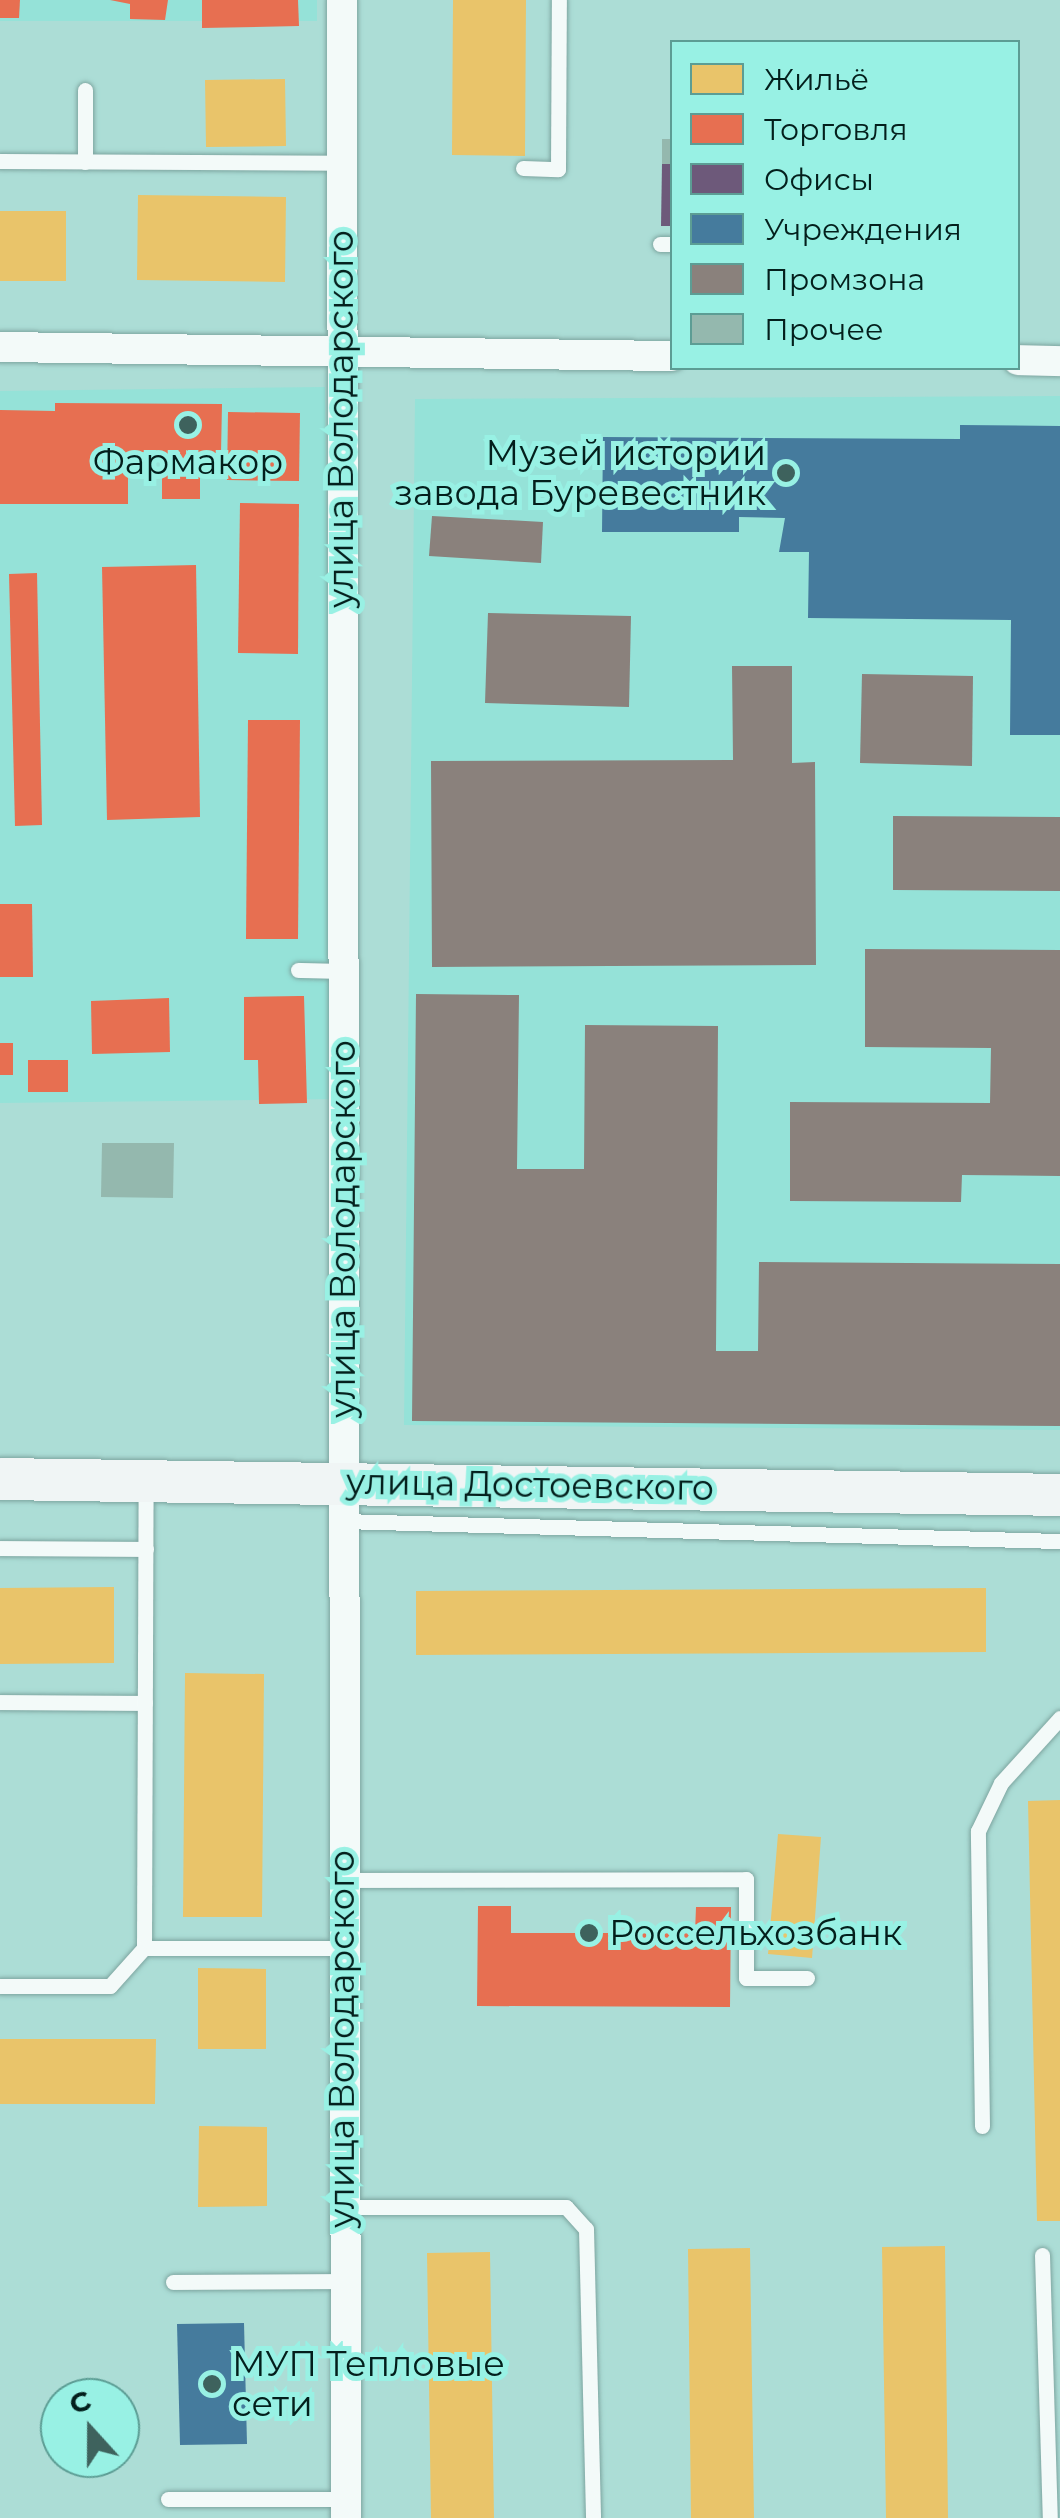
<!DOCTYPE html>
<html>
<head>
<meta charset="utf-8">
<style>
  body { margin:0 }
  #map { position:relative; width:1060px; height:2518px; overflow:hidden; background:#acddd6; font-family:Montserrat,sans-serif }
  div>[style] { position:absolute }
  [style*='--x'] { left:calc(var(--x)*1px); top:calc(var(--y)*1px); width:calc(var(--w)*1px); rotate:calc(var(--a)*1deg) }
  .built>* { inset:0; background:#95e2d8 }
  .homes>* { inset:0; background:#e9c46a }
  .shops>* { inset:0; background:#e76f51 }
  .offices>* { inset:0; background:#6d597a }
  .public>* { inset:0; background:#457b9d }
  .industry>* { inset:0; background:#8a817c }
  .building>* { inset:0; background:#94b8ae }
  .roads { filter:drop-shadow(0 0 2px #7da5a0) drop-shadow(0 0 2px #7da5a0) }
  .lane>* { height:15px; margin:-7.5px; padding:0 7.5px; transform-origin:7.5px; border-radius:7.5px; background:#f3faf9 }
  .street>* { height:30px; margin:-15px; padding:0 15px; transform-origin:15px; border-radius:15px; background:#f3faf9 }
  .secondary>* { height:42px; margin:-21px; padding:0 21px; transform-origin:21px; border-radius:21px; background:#f0f5f5 }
  .dots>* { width:28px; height:28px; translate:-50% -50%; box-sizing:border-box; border:5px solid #98f1e4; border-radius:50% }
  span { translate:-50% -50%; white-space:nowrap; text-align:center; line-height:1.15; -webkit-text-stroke:10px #98f1e4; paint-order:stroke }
  .street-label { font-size:35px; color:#031f1c }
  .poi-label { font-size:35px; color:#031f1c }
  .right { translate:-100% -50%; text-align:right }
  .left { translate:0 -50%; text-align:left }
  .legend { position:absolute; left:670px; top:40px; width:350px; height:330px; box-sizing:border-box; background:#98f1e4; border:2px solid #5c9d94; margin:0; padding:12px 18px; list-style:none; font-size:30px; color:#031f1c }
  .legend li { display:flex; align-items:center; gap:20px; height:50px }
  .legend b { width:50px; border:2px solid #5c9d94 }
  .north { position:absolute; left:40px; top:2378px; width:100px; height:100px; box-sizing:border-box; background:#98f1e4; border:2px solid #5c9d94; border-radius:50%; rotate:339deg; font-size:28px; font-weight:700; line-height:40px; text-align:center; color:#031f1c }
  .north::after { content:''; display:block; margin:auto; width:35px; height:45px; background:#3e625d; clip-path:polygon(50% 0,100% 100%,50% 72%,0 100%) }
</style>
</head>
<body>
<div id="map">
  <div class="built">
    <i style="clip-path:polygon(0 0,317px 0,317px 21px,0 21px)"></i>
    <i style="clip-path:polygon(325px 387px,334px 1099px,0 1103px,0 391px)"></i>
    <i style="clip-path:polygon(1060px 396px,1060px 1430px,404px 1425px,415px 399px)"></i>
  </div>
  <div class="homes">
    <i style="clip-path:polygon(453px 0,526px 0,525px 156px,452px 155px)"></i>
    <i style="clip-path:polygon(285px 79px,286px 146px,206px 147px,205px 80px)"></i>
    <i style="clip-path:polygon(138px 195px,286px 197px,285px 282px,137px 280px)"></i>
    <i style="clip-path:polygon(0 211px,66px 211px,66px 281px,0 281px)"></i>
    <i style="clip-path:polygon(114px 1587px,114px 1663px,0 1664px,0 1588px)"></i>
    <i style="clip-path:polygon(986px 1588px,986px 1652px,416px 1655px,416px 1591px)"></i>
    <i style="clip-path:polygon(185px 1673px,264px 1674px,262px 1917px,183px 1917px)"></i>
    <i style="clip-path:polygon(1060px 1800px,1060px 2221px,1037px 2221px,1028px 1801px)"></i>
    <i style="clip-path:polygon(778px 1834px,821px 1837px,812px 1958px,768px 1954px)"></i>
    <i style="clip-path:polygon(198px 1968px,266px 1969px,266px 2049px,198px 2049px)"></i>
    <i style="clip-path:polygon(0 2039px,156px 2039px,155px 2104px,0 2104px)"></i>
    <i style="clip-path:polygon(199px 2126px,267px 2127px,267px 2206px,198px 2207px)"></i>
    <i style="clip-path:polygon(945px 2246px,948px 2518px,886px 2518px,882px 2247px)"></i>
    <i style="clip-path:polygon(750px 2248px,754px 2518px,691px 2518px,688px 2249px)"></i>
    <i style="clip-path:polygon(490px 2252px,494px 2518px,431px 2518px,427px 2253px)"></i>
  </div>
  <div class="shops">
    <i style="clip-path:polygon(0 0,20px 0,19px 18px,0 18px)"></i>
    <i style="clip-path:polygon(110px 0,168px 0,165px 20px,130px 19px,130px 4px)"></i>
    <i style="clip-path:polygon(202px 0,298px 0,299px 26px,202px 28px)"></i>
    <i style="clip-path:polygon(55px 403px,222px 404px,221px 453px,200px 453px,200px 499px,162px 499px,162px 452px,128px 452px,128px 504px,0 504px,0 410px,55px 411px)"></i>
    <i style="clip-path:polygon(228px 412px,300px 413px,299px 481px,227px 480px)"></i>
    <i style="clip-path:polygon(240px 503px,299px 504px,298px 654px,238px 653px)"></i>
    <i style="clip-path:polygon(196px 565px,200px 817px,107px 820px,102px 567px)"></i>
    <i style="clip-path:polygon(37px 573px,42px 825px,15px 826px,9px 574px)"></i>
    <i style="clip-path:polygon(248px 720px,300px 720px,298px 939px,246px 939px)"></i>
    <i style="clip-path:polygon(0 904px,32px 904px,33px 977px,0 977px)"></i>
    <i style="clip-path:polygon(299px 996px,304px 996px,307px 1103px,259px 1104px,258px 1060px,244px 1060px,244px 997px)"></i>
    <i style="clip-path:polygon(169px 998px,170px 1052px,92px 1054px,91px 1001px)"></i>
    <i style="clip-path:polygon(0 1043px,13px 1043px,13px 1075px,0 1075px)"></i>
    <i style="clip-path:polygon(28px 1060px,68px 1060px,68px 1092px,28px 1092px)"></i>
    <i style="clip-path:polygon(478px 1906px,511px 1906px,511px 1933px,695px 1933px,696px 1907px,731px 1907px,730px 2007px,477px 2006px)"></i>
  </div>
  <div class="offices">
    <i style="clip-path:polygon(662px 164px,672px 164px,672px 226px,661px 226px)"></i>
  </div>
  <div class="public">
    <i style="clip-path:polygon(960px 425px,1060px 426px,1060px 735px,1010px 735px,1011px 620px,808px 618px,809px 552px,779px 552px,785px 518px,739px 517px,739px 532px,602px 532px,603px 437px,960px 439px)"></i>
    <i style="clip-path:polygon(244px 2323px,247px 2444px,180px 2445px,177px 2324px)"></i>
  </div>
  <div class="industry">
    <i style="clip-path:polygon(432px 516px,543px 522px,541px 563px,429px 556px)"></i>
    <i style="clip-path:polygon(488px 613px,631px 616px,629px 707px,485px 703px)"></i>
    <i style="clip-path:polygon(732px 666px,792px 666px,792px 763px,815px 762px,816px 965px,432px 967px,431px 761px,733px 760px)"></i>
    <i style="clip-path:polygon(862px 674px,973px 676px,972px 766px,860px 763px)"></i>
    <i style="clip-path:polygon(893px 816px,1060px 817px,1060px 891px,893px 890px)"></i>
    <i style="clip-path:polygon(865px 949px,1060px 950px,1060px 1176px,962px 1175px,961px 1202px,790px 1201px,790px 1102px,990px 1103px,991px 1048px,865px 1047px)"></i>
    <i style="clip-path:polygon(416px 994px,519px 995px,517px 1169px,584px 1169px,585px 1025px,718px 1026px,716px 1351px,758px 1351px,759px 1262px,1060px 1264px,1060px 1426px,412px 1421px)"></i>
  </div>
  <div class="building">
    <i style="clip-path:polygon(662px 139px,672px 139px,672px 164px,662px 164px)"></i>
    <i style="clip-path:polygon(102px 1143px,174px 1143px,173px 1198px,101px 1197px)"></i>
  </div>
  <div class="roads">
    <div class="lane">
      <i style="--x:0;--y:161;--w:341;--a:0.3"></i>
      <i style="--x:85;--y:162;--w:72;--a:-90"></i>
      <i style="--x:523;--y:168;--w:35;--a:2"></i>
      <i style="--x:558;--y:169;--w:169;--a:-89.7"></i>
      <i style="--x:660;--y:244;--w:12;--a:0"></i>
      <i style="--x:298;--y:970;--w:48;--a:1.2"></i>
      <i style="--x:342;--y:1521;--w:718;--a:1.6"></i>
      <i style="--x:0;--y:1548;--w:146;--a:0.4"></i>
      <i style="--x:0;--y:1702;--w:145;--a:0.4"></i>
      <i style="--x:341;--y:1880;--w:405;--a:-0.1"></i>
      <i style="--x:746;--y:1879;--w:99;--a:90"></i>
      <i style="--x:746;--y:1978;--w:61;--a:0"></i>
      <i style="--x:144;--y:1948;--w:466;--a:-89.8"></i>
      <i style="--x:0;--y:1986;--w:110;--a:0"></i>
      <i style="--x:110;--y:1986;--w:51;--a:-48.2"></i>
      <i style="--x:144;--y:1948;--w:198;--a:0"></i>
      <i style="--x:982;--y:2126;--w:295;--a:-90.8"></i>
      <i style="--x:978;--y:1831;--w:53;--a:-64.4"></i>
      <i style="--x:1001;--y:1783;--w:88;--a:-47.8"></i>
      <i style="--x:344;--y:2207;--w:222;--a:0"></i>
      <i style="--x:566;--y:2207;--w:30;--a:48"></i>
      <i style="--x:586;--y:2229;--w:289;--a:88.6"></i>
      <i style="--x:1042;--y:2255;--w:263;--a:88.3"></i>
      <i style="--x:173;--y:2282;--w:171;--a:-0.3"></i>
      <i style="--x:168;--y:2499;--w:178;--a:0"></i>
    </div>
    <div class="street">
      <i style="--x:342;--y:0;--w:2518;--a:89.91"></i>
      <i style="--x:0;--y:347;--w:672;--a:0.77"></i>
      <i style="--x:1018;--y:360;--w:42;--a:1.4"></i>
    </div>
    <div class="secondary">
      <i style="--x:0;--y:1479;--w:1060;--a:0.86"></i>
    </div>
  </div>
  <div class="dots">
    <i style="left:188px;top:425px;background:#3e625d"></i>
    <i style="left:786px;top:473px;background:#3e625d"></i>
    <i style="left:589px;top:1933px;background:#3e625d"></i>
    <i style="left:212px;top:2384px;background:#3e625d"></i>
  </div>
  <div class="street-label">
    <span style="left:341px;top:419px;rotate:-90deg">улица Володарского</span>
    <span style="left:343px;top:1229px;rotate:-90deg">улица Володарского</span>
    <span style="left:530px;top:1485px;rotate:1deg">улица Достоевского</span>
    <span style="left:342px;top:2039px;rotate:-90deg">улица Володарского</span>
  </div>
  <div class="poi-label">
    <span class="right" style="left:766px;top:473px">Музей истории<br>завода Буревестник</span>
    <span style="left:188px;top:462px">Фармакор</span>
    <span class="left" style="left:609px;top:1933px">Россельхозбанк</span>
    <span class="left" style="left:232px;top:2384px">МУП Тепловые<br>сети</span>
  </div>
  <ul class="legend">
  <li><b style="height:28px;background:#e9c46a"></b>Жильё</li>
  <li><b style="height:28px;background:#e76f51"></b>Торговля</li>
  <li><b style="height:28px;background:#6d597a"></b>Офисы</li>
  <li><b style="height:28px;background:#457b9d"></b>Учреждения</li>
  <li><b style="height:28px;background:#8a817c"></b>Промзона</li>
  <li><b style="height:28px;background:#94b8ae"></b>Прочее</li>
  </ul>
  <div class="north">С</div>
</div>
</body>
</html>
